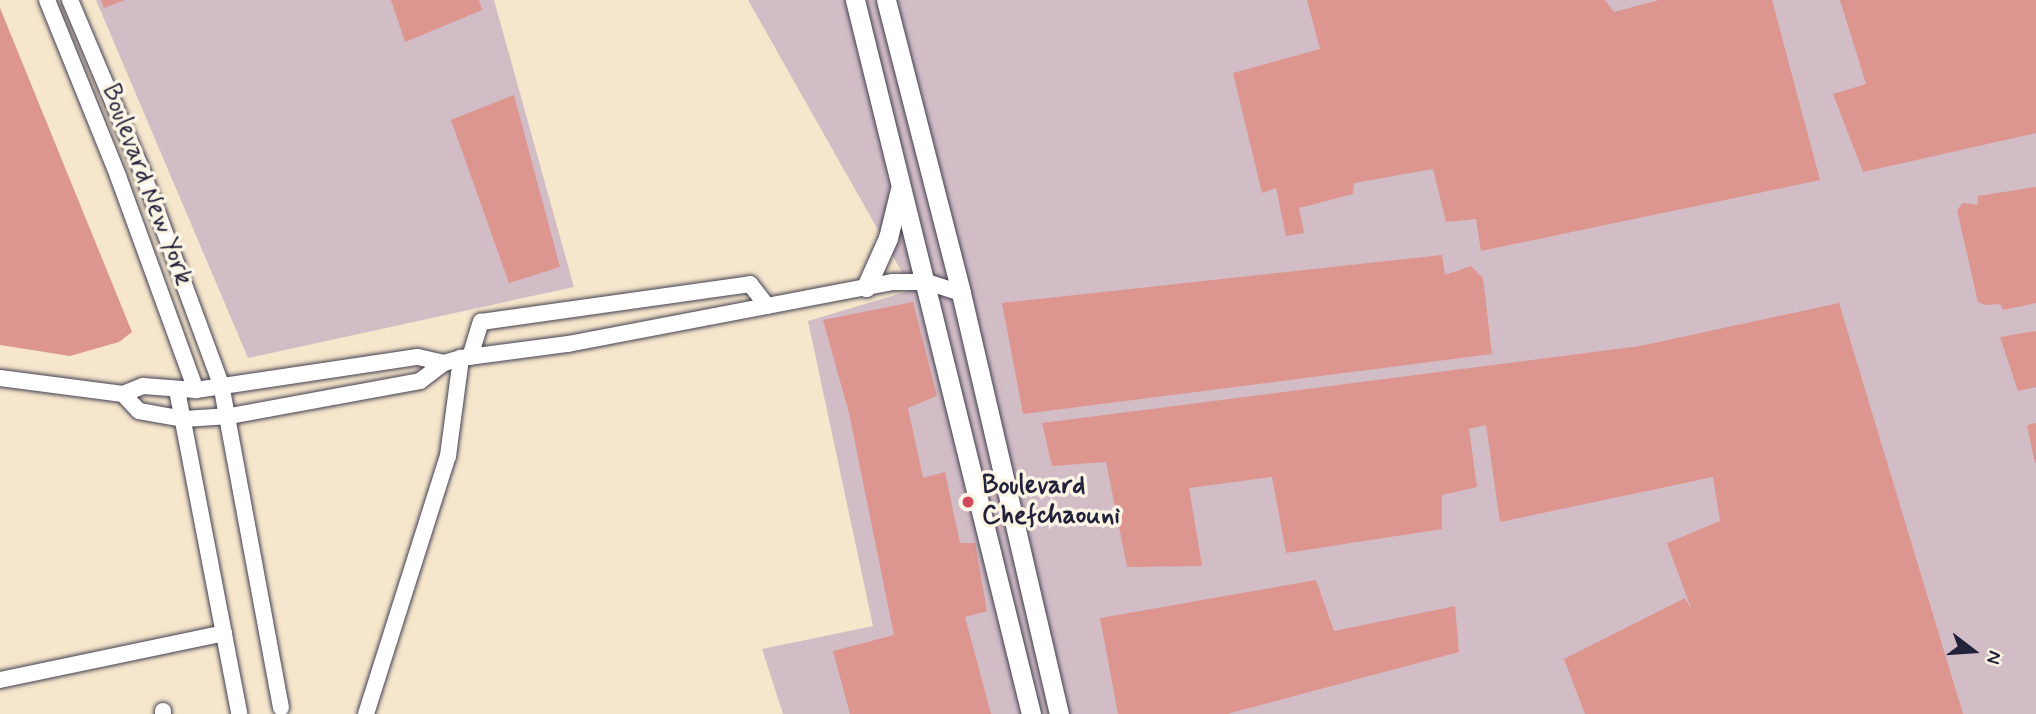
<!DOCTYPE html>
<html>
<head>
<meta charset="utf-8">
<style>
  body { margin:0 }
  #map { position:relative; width:2036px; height:714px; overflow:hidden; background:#f6e6cc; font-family:Mynerve,sans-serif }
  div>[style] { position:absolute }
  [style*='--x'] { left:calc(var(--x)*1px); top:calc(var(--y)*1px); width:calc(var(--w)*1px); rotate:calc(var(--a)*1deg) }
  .industrial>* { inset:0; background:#d2bdc6 }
  .building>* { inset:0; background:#dd958f }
  .roads { filter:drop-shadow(0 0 2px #423f51) drop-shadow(0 0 2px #423f51) }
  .minor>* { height:16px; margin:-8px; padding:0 8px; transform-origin:8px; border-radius:8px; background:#fff }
  .tertiary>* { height:19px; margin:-9.5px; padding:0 9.5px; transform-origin:9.5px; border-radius:9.5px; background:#fff }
  .dots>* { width:19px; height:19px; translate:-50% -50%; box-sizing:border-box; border:4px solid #fcf5e5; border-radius:50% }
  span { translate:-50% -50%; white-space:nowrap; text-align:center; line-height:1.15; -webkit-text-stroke:7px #fcf5e5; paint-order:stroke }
  .street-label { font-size:26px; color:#22223b }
  .poi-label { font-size:26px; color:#22223b; font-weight:700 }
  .left { translate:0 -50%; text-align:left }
  .north { position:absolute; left:1938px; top:616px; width:70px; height:70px; -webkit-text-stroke:5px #fcf5e5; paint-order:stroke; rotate:107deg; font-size:19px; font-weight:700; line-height:28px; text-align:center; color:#22223b }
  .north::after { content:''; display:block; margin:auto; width:24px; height:32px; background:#22223b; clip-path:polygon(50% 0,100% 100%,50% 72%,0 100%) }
</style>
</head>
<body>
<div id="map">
  <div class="industrial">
    <i style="clip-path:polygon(96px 0,494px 0,574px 287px,248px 358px)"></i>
    <i style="clip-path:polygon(748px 0,2036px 0,2036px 714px,783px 714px,762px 649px,873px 626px,808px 321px,912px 290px)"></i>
  </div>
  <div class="building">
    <i style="clip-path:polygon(101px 0,125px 0,104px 8px)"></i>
    <i style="clip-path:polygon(391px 0,479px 0,482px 10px,405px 42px)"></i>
    <i style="clip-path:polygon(1307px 0,1605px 0,1614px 12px,1659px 0,1772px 0,1820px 180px,1481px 251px,1476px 219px,1446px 222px,1433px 169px,1354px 183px,1353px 194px,1299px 208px,1304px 233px,1286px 236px,1276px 188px,1262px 193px,1233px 73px,1320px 49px)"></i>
    <i style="clip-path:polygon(1840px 0,2036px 0,2036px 133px,1863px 172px,1833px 94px,1866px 84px)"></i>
    <i style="clip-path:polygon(0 8px,132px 332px,119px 342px,70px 356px,0 345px)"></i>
    <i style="clip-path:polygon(514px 95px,560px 267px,509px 283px,451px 120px)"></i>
    <i style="clip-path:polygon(2036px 187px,2036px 303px,2003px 310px,2000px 304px,1985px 305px,1978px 302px,1957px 210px,1963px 203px,1978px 205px,1978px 196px)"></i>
    <i style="clip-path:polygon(1442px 255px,1445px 275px,1471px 266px,1483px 278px,1492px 354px,1023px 414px,1002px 303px)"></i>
    <i style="clip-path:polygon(913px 302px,937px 396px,908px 408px,923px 478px,945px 472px,960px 543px,975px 543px,987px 611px,965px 617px,991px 714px,850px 714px,833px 651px,894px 635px,849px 413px,823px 320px)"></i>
    <i style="clip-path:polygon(1839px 303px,1963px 714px,1585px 714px,1564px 659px,1685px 598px,1692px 611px,1667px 543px,1720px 521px,1713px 477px,1500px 522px,1486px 425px,1469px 429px,1477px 487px,1442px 495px,1442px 529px,1286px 553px,1272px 477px,1189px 488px,1202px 566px,1127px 567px,1106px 462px,1052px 466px,1042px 423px,1640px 346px)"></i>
    <i style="clip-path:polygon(2036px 331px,2036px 387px,2018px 391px,2000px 337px)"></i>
    <i style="clip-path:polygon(2036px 423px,2036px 463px,2035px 463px,2027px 425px)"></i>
    <i style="clip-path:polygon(1316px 580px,1334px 631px,1455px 606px,1459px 652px,1227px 714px,1118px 714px,1100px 618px)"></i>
  </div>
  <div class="roads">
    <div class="minor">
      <i style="--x:47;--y:0;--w:190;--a:68"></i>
      <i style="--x:118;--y:176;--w:228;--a:70"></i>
      <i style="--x:70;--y:0;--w:182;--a:67.1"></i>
      <i style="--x:141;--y:168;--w:230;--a:69.7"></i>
      <i style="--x:221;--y:384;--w:329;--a:79.5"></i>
      <i style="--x:470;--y:357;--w:37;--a:-73"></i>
      <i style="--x:481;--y:322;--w:272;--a:-8"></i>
      <i style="--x:750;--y:284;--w:28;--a:52"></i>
      <i style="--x:0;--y:378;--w:124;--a:7.4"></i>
      <i style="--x:123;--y:394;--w:22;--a:-22"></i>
      <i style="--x:143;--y:386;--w:53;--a:4.3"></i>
      <i style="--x:196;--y:390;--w:224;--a:-8.5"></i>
      <i style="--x:418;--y:357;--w:27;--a:13"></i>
      <i style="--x:177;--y:390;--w:329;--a:79.1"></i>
      <i style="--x:123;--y:394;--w:23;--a:47"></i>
      <i style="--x:139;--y:411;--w:46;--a:10.1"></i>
      <i style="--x:184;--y:419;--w:46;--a:-3.7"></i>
      <i style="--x:230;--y:416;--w:193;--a:-10.4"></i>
      <i style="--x:420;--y:381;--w:30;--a:-37"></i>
      <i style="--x:444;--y:363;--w:18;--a:-16"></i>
      <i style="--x:461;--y:358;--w:108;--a:-7.5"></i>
      <i style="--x:568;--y:344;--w:331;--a:-10.8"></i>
      <i style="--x:893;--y:282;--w:34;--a:0"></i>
      <i style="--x:927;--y:282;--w:36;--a:18"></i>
      <i style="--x:0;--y:680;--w:229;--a:-11.8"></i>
      <i style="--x:163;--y:714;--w:3;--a:-90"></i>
      <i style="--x:366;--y:714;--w:271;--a:-72.4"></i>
      <i style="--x:448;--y:456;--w:99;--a:-82.4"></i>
    </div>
    <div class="tertiary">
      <i style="--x:855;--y:0;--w:735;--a:76.15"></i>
      <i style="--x:886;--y:0;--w:302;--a:75.6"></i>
      <i style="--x:961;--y:293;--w:432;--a:76.9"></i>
      <i style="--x:866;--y:287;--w:54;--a:-65.8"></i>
      <i style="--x:888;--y:238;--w:50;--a:-76.2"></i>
    </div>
  </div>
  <div class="dots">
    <i style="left:968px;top:502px;background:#d1495b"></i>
  </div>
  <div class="street-label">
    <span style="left:146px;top:185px;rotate:69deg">Boulevard New York</span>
  </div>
  <div class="poi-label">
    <span class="left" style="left:982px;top:502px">Boulevard<br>Chefchaouni</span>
  </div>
  <div class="north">N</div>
</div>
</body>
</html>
